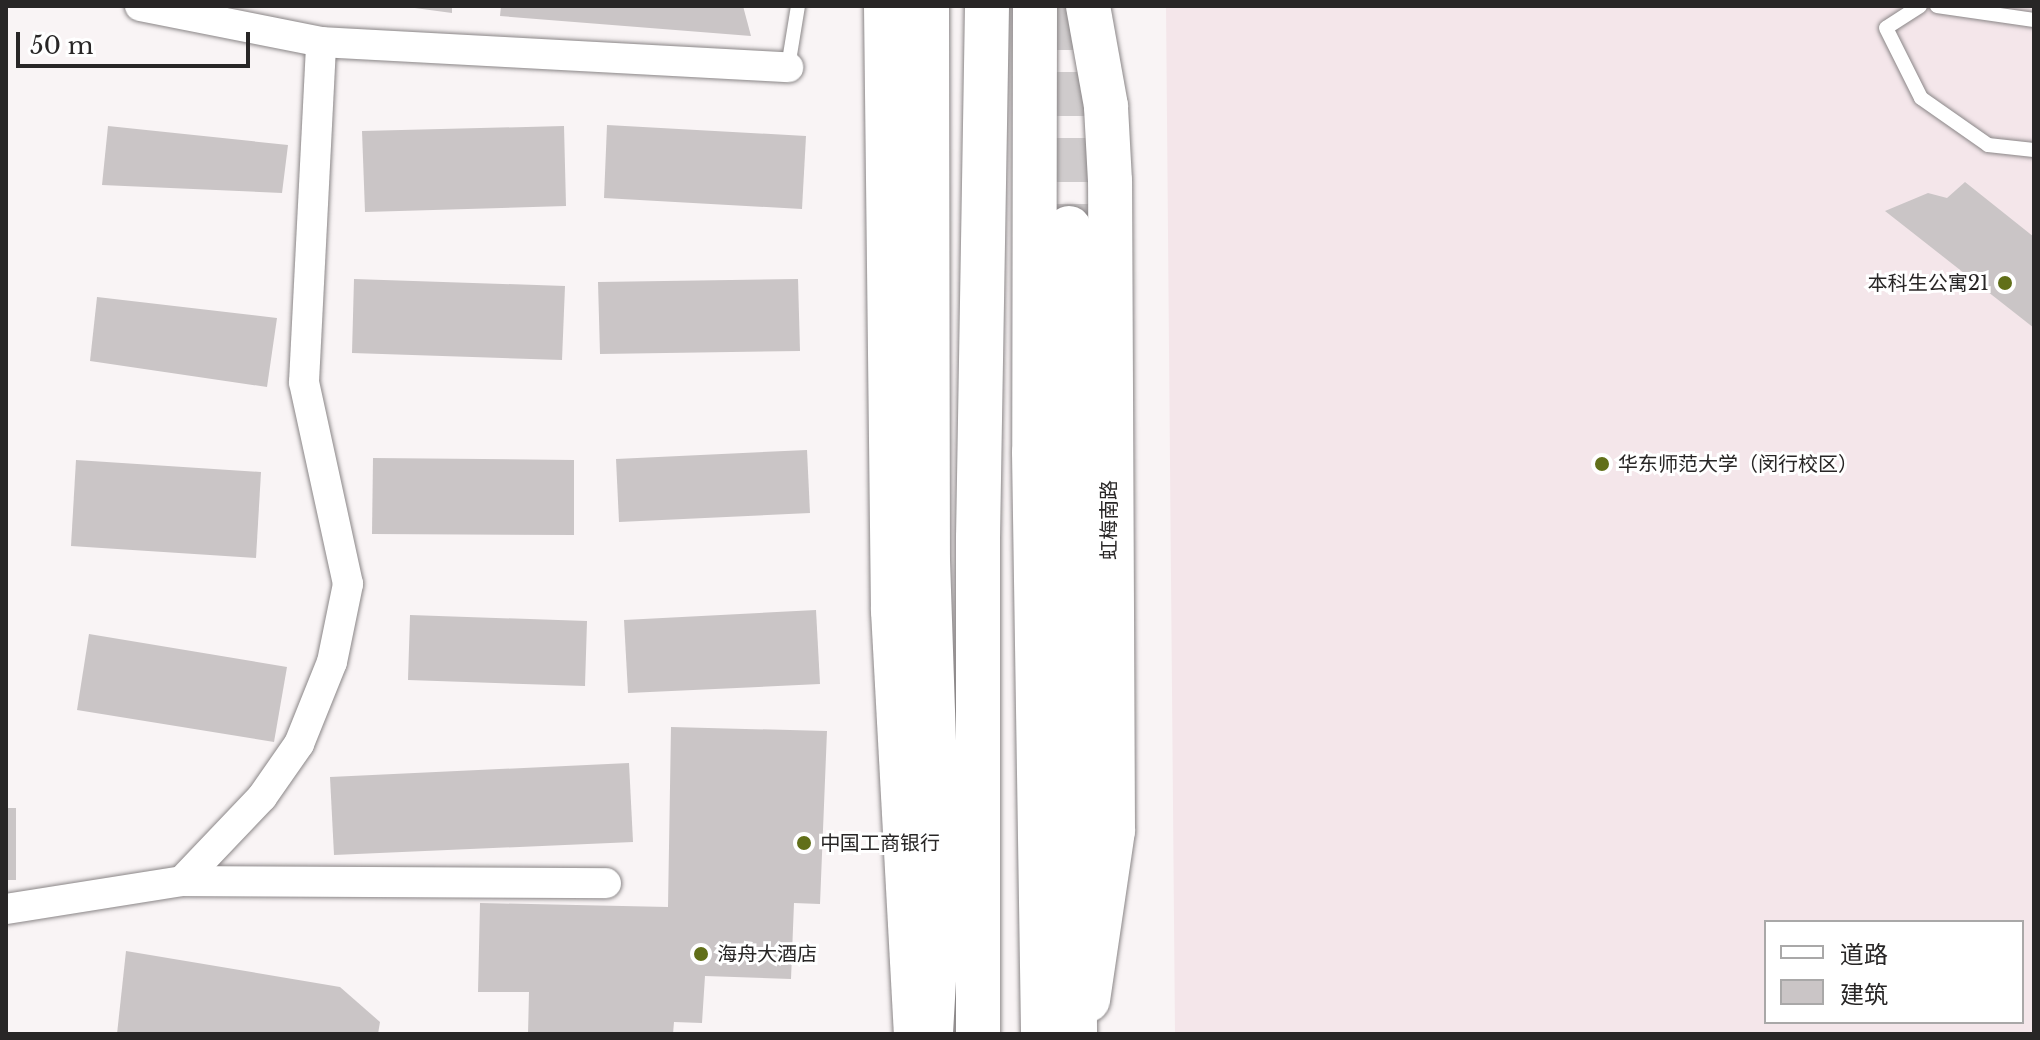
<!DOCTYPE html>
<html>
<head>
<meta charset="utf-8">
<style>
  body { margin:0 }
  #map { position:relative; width:2040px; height:1040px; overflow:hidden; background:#f9f4f5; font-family:"Libre Baskerville","Noto Sans SC",serif }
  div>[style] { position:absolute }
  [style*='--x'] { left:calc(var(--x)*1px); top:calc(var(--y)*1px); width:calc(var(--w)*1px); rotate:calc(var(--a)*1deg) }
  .built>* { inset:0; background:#f4e6ea }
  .building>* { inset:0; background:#cac5c6 }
  .highway-tunnel>* { height:44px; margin-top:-22px; transform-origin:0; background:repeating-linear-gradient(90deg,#cfcbcc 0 44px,transparent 0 66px) }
  .roads { filter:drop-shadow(0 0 2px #8a8687) drop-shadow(0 0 2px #8a8687) }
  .lane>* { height:14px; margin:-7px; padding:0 7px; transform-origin:7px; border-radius:7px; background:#fff }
  .street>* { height:30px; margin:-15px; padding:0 15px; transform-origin:15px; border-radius:15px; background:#fff }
  .primary>* { height:44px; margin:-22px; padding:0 22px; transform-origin:22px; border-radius:22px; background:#fff }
  .highway>* { height:44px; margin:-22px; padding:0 22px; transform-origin:22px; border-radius:22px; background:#fff }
  .dots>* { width:22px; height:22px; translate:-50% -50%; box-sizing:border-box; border:4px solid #fff; border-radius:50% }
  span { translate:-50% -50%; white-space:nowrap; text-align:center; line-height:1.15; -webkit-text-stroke:6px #fff; paint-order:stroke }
  .poi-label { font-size:20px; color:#282626 }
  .right { translate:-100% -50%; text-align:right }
  .left { translate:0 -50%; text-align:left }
  .street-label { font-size:20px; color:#282626 }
  .frame { position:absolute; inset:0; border:8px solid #282626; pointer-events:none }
  .legend { position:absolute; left:1764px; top:920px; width:260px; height:104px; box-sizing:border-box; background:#fff; border:2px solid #a9a8a8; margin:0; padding:10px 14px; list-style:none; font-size:24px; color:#282626 }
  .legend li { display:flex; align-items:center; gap:16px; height:40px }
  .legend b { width:40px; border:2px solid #a9a8a8 }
  .scale { position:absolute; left:16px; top:32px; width:234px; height:36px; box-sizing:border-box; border:4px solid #282626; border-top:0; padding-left:10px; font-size:24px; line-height:28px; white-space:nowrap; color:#282626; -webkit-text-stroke:6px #fff; paint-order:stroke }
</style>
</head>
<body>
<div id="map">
  <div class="built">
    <i style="clip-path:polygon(evenodd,1166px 6px,2034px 6px,2034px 1034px,1175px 1034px,1166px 6px,1766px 922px,2022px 922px,2022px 1022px,1766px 1022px,1766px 922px)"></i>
  </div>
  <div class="building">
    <i style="clip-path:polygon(400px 6px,452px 6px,452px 13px)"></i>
    <i style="clip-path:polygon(501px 6px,743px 6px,751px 36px,500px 16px)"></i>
    <i style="clip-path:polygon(607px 125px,806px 136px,802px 209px,604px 198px)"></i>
    <i style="clip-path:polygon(108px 126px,288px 145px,282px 193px,102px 185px)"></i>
    <i style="clip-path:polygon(564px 126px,566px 206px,365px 212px,362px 131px)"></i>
    <i style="clip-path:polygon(1965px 182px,2034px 237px,2034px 328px,1885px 211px,1928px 193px,1947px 198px)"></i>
    <i style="clip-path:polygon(354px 279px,565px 286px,562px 360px,352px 353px)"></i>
    <i style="clip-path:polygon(798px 279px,800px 351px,600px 354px,598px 282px)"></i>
    <i style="clip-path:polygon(97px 297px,277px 318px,267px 387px,90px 361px)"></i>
    <i style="clip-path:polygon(807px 450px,810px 513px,619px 522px,616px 459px)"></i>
    <i style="clip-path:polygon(373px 458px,574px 460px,574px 535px,372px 534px)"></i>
    <i style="clip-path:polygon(76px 460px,261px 472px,256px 558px,71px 546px)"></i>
    <i style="clip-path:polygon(816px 610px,820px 684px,628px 693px,624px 620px)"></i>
    <i style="clip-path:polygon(410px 615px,587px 621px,585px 686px,408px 680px)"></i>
    <i style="clip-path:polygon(89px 634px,287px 667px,274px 742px,77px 710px)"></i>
    <i style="clip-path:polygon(671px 727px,827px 731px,820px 904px,794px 903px,791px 979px,705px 976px,702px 1023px,674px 1022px,673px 1034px,528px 1034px,529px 992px,478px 992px,480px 903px,668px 907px)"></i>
    <i style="clip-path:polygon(629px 763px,633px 842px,334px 855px,330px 777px)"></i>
    <i style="clip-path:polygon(6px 808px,16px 808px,16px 880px,6px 880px)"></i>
    <i style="clip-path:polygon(126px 951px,340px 987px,380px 1022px,378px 1034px,117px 1034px)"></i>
  </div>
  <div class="highway-tunnel">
    <i style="--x:1064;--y:6;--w:222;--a:88.7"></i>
  </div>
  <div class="roads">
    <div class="lane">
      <i style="--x:1920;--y:6;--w:40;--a:147.1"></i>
      <i style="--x:1886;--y:28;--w:78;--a:63.4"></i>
      <i style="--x:1921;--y:98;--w:82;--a:35"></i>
      <i style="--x:1988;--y:145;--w:46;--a:6.2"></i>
      <i style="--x:1937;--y:6;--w:98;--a:8.2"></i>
      <i style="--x:788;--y:67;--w:62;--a:-80.7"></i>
    </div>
    <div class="street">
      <i style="--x:140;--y:6;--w:185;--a:11.2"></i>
      <i style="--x:321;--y:42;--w:468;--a:3.1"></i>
      <i style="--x:182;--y:881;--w:116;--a:-46.4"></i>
      <i style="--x:262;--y:797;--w:65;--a:-55.1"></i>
      <i style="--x:299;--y:744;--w:88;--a:-68.1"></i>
      <i style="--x:332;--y:662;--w:80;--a:-78.4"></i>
      <i style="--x:348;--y:584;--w:207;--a:-102.3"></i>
      <i style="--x:304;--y:382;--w:340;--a:-87.1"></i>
      <i style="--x:6;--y:909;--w:178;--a:-9"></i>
      <i style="--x:182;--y:881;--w:424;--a:0.3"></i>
    </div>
    <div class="primary">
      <i style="--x:886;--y:6;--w:605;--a:89.34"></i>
      <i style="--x:893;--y:611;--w:424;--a:86.9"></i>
      <i style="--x:1035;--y:6;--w:446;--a:90.1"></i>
      <i style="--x:1034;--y:452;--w:582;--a:89.11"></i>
      <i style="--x:1088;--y:1000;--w:171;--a:-81.6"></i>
      <i style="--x:1113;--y:831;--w:650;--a:-90.26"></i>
      <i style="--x:1110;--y:181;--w:75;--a:-93.1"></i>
      <i style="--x:1106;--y:106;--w:102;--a:-100.2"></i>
      <i style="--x:978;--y:1034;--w:496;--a:-90"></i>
      <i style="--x:978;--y:538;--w:532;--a:-89.03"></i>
    </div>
    <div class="highway">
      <i style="--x:927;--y:6;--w:554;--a:89.9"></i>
      <i style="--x:928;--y:560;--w:334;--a:88.1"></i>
      <i style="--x:939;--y:894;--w:140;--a:93.3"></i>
      <i style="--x:1069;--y:228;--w:806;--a:89.57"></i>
    </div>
  </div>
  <div class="dots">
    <i style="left:2005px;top:283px;background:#616f19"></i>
    <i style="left:1602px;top:464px;background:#616f19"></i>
    <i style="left:804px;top:843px;background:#616f19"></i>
    <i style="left:701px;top:954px;background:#616f19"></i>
  </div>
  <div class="poi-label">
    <span class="right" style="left:1989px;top:283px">本科生公寓21</span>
    <span class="left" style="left:1618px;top:464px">华东师范大学（闵行校区）</span>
    <span class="left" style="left:820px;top:843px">中国工商银行</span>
    <span class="left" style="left:717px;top:954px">海舟大酒店</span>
  </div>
  <div class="street-label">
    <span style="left:1109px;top:520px;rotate:-90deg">虹梅南路</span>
  </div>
  <div class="frame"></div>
  <ul class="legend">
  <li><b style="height:10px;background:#fff"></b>道路</li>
  <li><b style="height:22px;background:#cac5c6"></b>建筑</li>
  </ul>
  <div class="scale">50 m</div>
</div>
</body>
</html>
